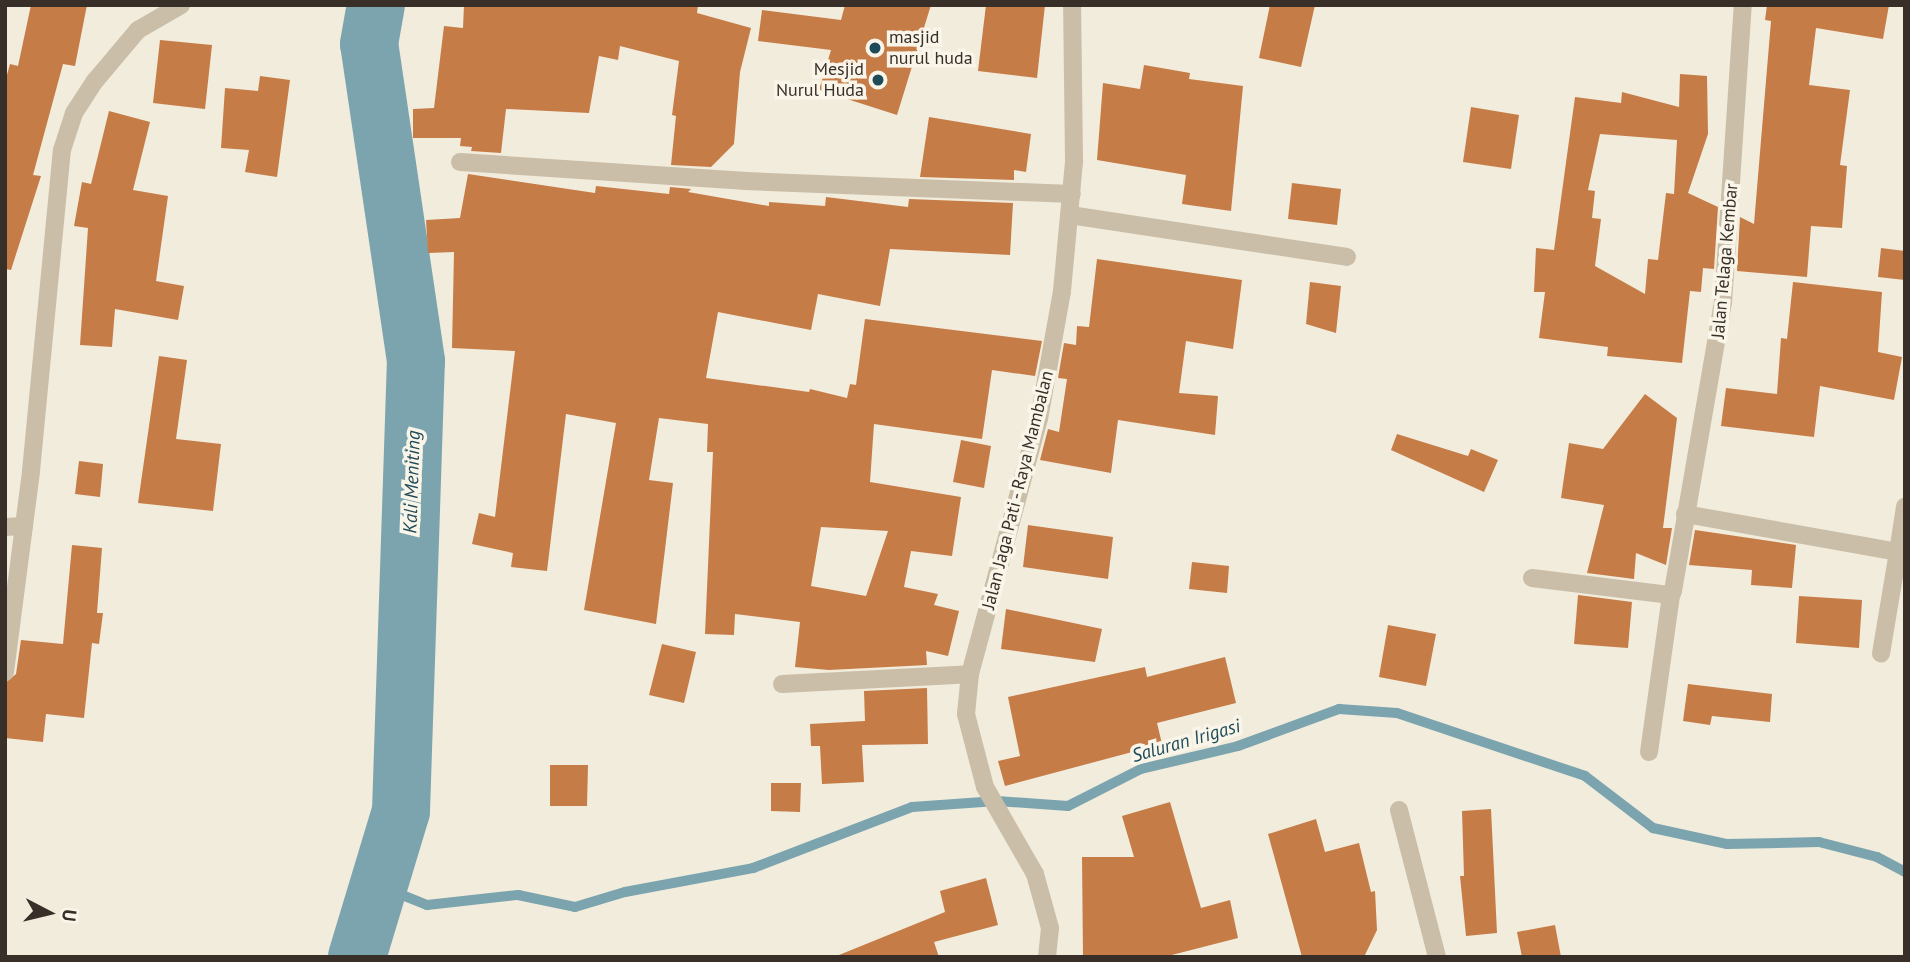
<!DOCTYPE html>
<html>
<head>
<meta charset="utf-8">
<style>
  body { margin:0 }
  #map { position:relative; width:1910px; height:962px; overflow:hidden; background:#f2ecdc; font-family:"PT Sans",sans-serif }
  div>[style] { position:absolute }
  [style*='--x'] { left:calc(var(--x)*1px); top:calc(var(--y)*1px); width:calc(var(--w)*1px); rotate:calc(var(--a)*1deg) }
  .stream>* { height:10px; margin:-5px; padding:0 5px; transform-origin:5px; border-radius:5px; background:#7ba4af }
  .river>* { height:58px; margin:-29px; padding:0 29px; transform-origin:29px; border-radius:29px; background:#7ba4af }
  .building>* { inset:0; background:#c67c47 }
  .minor>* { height:18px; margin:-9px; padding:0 9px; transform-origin:9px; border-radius:9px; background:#cabea8 }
  .dots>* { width:19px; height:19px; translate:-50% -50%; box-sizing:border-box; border:4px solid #faf5e9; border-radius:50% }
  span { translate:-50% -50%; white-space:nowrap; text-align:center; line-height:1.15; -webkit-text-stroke:7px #faf5e9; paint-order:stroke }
  .poi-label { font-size:18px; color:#372f28 }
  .left { translate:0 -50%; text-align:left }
  .right { translate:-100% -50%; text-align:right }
  .street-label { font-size:18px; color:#372f28 }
  .water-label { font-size:19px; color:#1e4a59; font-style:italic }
  .frame { position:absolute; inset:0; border:7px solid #372f28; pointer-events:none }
  .north { position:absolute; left:14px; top:878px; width:70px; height:70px; -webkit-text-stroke:5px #faf5e9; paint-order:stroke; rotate:97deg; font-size:19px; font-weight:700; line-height:28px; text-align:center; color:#372f28 }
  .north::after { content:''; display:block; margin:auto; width:24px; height:32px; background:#372f28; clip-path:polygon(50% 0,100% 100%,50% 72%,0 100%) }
</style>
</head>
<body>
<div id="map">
  <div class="stream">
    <i style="--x:380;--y:886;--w:51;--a:22"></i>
    <i style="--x:427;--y:905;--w:92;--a:-6.3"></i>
    <i style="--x:518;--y:895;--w:58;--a:11.9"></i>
    <i style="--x:575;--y:907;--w:52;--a:-16.7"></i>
    <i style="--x:625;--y:892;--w:130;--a:-10.6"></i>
    <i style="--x:753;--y:868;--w:170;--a:-21"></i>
    <i style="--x:912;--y:807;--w:85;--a:-4"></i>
    <i style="--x:997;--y:801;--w:71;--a:4"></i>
    <i style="--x:1068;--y:806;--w:82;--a:-26.9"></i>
    <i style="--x:1141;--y:769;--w:100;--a:-13.3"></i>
    <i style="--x:1238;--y:746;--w:108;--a:-20.1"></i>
    <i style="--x:1339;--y:709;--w:58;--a:3.9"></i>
    <i style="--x:1397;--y:713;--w:198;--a:18.5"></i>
    <i style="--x:1585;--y:776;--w:86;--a:37.4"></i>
    <i style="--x:1653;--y:828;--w:76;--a:12.2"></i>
    <i style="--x:1727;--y:844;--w:92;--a:-1.2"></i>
    <i style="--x:1819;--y:842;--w:60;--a:14.5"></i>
    <i style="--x:1877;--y:857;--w:32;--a:28"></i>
  </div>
  <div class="river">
    <i style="--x:357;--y:957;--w:152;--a:-73.2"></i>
    <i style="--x:401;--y:811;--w:450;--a:-88.1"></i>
    <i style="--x:416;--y:361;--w:320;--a:-98.4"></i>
    <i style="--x:369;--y:44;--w:40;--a:-80"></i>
  </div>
  <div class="building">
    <i style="clip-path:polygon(31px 5px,87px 5px,75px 66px,63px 64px,33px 175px,41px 176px,11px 270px,5px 269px,5px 82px,10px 64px,18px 66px)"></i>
    <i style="clip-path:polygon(464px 5px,698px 5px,697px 13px,751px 28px,740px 72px,734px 144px,711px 167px,671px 165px,676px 116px,672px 115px,679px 61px,620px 46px,618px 60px,599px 56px,589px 113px,506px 109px,501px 153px,471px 151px,472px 147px,460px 146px,461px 138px,413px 138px,413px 109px,434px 108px,444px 26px,463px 28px)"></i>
    <i style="clip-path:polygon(845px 5px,931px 5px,897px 115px,819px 90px,831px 50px,758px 41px,762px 10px,841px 20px)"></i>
    <i style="clip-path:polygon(986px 5px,1045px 5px,1037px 78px,978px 71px)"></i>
    <i style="clip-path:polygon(1270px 5px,1315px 5px,1301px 67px,1259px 58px)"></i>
    <i style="clip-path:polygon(1767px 5px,1889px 5px,1883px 39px,1816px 28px,1809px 85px,1850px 90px,1840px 165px,1847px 166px,1842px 228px,1811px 226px,1807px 277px,1737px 271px,1740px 217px,1754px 224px,1771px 21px,1765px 20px)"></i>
    <i style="clip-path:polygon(160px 40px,212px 45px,205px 109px,153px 103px)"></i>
    <i style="clip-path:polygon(1144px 65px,1190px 73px,1189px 79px,1243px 86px,1231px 211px,1182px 204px,1186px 175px,1097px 160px,1103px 83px,1140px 89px)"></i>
    <i style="clip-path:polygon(evenodd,1680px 74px,1707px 76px,1708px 134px,1688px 193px,1718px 207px,1714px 269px,1703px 268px,1701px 292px,1690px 291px,1682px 363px,1607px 356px,1608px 347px,1539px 338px,1545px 292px,1534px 292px,1536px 248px,1554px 250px,1575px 97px,1621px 103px,1622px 92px,1679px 107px,1680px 74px,1600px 134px,1677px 140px,1674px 194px,1666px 193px,1658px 260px,1648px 259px,1645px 294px,1595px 266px,1601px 219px,1592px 218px,1595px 191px,1588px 190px,1600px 134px)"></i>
    <i style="clip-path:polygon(260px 76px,290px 80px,277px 177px,245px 172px,249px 150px,221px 148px,225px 88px,258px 91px)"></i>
    <i style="clip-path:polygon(1471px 107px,1519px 115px,1511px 169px,1463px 162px)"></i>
    <i style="clip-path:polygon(109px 111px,150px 122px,133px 190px,168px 196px,156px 281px,184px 286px,178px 320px,115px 309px,112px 347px,80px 345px,88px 228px,74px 226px,82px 182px,91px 184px)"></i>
    <i style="clip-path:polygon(929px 117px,1031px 134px,1026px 172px,1014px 170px,1014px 180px,920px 177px)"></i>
    <i style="clip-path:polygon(evenodd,468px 174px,595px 193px,596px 186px,669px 194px,670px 187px,691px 189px,688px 192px,769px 206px,769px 202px,825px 206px,826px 197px,908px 207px,909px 199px,1013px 203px,1010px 255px,890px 249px,880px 306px,818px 294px,811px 330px,718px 312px,706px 378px,809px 392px,810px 389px,847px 398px,850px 384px,856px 385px,865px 319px,1042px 341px,1035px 376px,992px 370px,982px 439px,874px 424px,870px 482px,961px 497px,952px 556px,911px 551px,904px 587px,938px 594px,934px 605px,959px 611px,948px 656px,926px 651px,927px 665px,829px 670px,795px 667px,800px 622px,735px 614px,734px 635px,705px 634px,713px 452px,707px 452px,708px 424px,659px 418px,649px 480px,673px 483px,656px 624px,584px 610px,616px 423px,566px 414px,547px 571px,511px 567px,513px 553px,472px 544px,479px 513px,495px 517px,515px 351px,452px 348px,454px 252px,428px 253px,426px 220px,460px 218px,468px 174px,821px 527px,888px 531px,866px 596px,811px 586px,821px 527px)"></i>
    <i style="clip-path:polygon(1292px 183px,1341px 189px,1337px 225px,1288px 219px)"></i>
    <i style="clip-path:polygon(1881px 248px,1905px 251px,1905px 280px,1878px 277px)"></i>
    <i style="clip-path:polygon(1097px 259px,1242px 280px,1233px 349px,1186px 341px,1179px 393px,1218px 396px,1215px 435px,1118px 420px,1111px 473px,1040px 460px,1048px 429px,1059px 432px,1067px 379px,1058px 378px,1064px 343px,1076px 345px,1077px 326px,1089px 327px)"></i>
    <i style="clip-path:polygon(1310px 282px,1341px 286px,1336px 333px,1306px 324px)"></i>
    <i style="clip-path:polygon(1793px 282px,1882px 292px,1878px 352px,1902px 357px,1894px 400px,1820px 386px,1814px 437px,1721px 426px,1726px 388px,1777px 394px,1781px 338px,1787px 339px)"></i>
    <i style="clip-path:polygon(159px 356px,187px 360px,176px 439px,221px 444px,213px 511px,138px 503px)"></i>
    <i style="clip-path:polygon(1645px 394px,1677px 418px,1663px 528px,1672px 528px,1666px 565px,1636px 553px,1634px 579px,1587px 573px,1604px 505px,1561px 498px,1569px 443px,1603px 449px)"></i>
    <i style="clip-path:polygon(1397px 434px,1468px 456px,1471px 449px,1498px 460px,1484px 492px,1391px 450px)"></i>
    <i style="clip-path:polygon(961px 440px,991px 446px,984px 488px,953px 482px)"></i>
    <i style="clip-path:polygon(79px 461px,103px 464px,100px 497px,75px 494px)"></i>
    <i style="clip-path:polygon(1028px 525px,1113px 537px,1108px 579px,1023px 567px)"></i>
    <i style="clip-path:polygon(1695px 530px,1796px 545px,1792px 588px,1751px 585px,1752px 570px,1689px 565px)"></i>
    <i style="clip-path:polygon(72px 545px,102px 548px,97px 613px,103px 613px,99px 644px,92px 643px,84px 718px,46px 714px,43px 742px,5px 738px,5px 683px,16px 674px,21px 640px,63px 644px)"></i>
    <i style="clip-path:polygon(1192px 562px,1229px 566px,1227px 593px,1189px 589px)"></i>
    <i style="clip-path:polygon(1578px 595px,1632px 602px,1628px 648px,1574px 644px)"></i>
    <i style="clip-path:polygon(1799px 596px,1862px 600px,1859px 648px,1796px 643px)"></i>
    <i style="clip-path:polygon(1006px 609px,1102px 629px,1095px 662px,1001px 649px)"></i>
    <i style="clip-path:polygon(1388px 625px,1436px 634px,1426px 686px,1379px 677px)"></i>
    <i style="clip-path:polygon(662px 644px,696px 652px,684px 703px,649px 695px)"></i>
    <i style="clip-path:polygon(1225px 657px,1236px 703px,1157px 723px,1162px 744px,1005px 786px,998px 761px,1020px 756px,1008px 697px,1145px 667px,1147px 677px)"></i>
    <i style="clip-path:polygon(1688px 684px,1772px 694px,1770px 722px,1712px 716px,1710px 725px,1683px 721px)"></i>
    <i style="clip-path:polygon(927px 688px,928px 744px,862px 745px,864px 782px,822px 784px,820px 746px,811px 746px,810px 724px,865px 721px,864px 691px)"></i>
    <i style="clip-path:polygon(550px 765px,588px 765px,587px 806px,550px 806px)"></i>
    <i style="clip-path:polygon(771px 783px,801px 783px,800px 812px,771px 811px)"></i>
    <i style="clip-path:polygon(1170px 802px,1201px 908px,1230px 900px,1238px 938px,1164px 957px,1083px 957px,1082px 857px,1134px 857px,1122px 816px)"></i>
    <i style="clip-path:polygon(1491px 809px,1497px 933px,1466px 936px,1460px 876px,1464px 876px,1462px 811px)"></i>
    <i style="clip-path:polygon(1316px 819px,1325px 852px,1359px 843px,1371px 892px,1375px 891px,1377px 930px,1364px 957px,1302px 957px,1268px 834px)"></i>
    <i style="clip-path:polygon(986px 878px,998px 925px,934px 942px,939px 957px,834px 957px,945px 912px,940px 891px)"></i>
    <i style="clip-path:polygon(1555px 925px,1561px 957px,1522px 957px,1517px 932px)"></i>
  </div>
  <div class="minor">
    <i style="--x:460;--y:162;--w:287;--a:3.8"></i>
    <i style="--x:746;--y:181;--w:326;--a:2.3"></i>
    <i style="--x:1070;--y:215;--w:280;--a:8.6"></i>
    <i style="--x:1685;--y:514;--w:216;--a:10.1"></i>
    <i style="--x:1898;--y:552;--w:103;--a:99.5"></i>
    <i style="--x:5;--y:527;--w:19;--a:-3"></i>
    <i style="--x:1898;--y:552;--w:46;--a:-81.2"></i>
    <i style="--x:1532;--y:578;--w:140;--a:7"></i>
    <i style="--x:1671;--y:595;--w:4;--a:-63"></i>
    <i style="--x:1673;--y:591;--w:292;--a:-80.2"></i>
    <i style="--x:1723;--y:303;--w:299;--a:-86.2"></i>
    <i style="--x:5;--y:672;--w:203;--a:-82.6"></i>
    <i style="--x:31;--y:471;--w:322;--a:-84.5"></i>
    <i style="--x:62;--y:150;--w:39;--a:-72"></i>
    <i style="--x:74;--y:113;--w:38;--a:-57"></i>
    <i style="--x:95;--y:81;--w:67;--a:-49.9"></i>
    <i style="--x:138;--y:30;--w:50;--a:-30.2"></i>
    <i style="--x:782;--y:684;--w:188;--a:-3"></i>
    <i style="--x:1649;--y:752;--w:159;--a:-82"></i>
    <i style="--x:1399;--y:810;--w:152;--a:75.5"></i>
    <i style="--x:1047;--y:957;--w:29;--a:-84"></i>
    <i style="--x:1050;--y:928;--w:56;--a:-105.5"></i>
    <i style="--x:1035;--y:874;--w:100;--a:-119.9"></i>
    <i style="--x:985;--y:787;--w:75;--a:-104.6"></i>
    <i style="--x:966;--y:714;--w:40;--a:-84.3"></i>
    <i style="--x:970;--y:674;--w:264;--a:-74.9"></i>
    <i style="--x:1039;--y:419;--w:130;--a:-79.8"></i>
    <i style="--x:1062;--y:291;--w:131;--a:-84.7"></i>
    <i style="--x:1074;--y:161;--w:156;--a:-90.7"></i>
  </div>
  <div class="dots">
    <i style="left:875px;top:48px;background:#1e4a59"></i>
    <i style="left:878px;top:80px;background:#1e4a59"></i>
  </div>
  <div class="poi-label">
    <span class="left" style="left:889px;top:48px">masjid<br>nurul huda</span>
    <span class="right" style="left:864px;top:80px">Mesjid<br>Nurul Huda</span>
  </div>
  <div class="street-label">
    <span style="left:1725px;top:261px;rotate:-85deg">Jalan Telaga Kembar</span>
    <span style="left:1018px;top:490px;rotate:-76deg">Jalan Jaga Pati - Raya Mambalan</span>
  </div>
  <div class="water-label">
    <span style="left:412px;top:482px;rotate:-88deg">Kali Meniting</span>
    <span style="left:1186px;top:741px;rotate:-16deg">Saluran Irigasi</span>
  </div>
  <div class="frame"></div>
  <div class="north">U</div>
</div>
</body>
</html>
